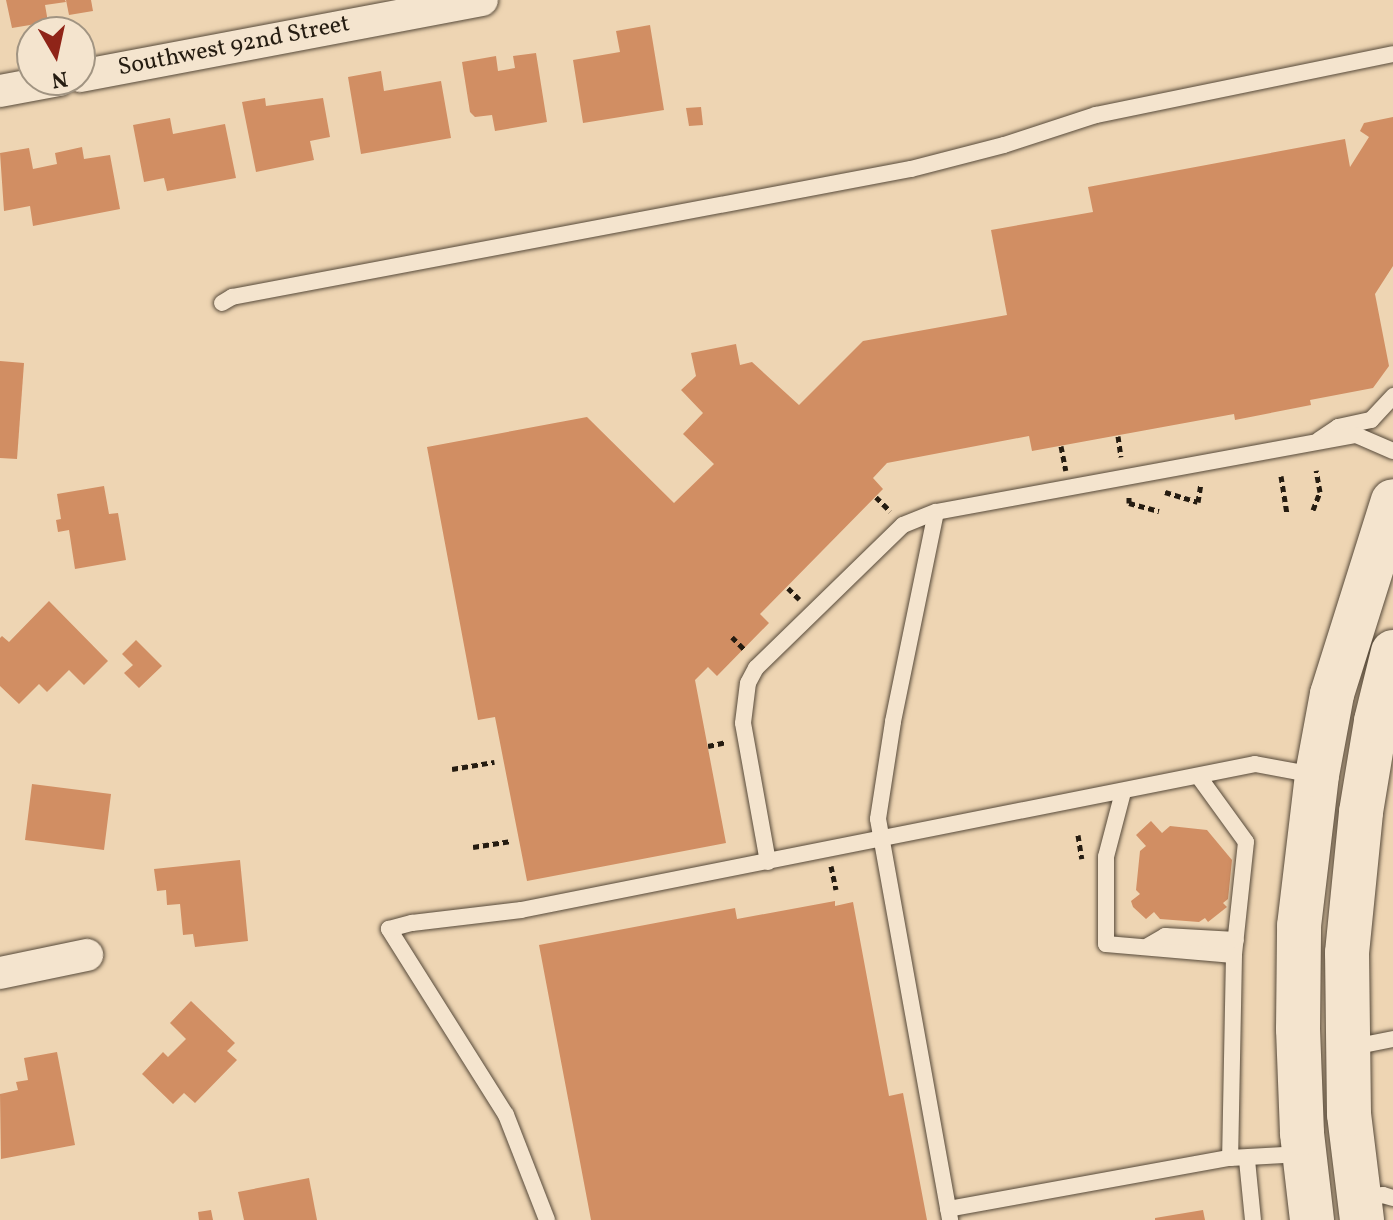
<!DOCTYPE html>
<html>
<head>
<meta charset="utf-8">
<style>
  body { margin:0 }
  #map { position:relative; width:1393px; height:1220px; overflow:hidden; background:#eed5b3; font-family:Vollkorn,serif }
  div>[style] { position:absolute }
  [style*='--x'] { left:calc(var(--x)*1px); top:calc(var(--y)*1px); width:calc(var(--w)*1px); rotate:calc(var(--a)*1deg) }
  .building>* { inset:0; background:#d18e63 }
  .path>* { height:5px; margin-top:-2.5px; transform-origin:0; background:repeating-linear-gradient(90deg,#251c11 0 6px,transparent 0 10px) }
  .roads { filter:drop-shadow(0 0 2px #574a3a) drop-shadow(0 0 2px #574a3a) }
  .lane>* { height:16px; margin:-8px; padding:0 8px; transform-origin:8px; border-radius:8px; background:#f4e4ce }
  .street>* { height:32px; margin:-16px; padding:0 16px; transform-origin:16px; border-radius:16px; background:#f4e4ce }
  .secondary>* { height:44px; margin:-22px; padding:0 22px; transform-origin:22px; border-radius:22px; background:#f4e4ce }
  span { translate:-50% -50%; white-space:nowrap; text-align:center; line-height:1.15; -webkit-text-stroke:6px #f4e4ce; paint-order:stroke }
  .street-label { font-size:24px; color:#251c11 }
  .north { position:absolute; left:16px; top:16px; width:80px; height:80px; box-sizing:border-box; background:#f4e4ce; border:2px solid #a19482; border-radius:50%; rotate:171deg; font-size:22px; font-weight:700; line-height:32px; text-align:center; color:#251c11 }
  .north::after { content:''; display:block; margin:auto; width:28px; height:36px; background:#8f2418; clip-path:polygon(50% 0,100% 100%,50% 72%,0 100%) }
</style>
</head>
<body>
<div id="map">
  <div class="building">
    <i style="clip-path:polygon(6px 0,65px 0,66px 2px,45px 5px,48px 22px,12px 28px)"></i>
    <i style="clip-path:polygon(66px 0,91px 0,93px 11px,69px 15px)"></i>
    <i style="clip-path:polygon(650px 25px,664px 110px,583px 123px,573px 60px,620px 52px,616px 31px)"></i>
    <i style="clip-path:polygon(536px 53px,547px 122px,495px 131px,492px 115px,475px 117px,470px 112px,462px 62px,496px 56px,498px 71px,515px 68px,513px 56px)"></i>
    <i style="clip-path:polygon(381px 71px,384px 91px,441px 81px,451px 138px,361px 154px,348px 77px)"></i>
    <i style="clip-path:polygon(265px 98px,266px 106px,323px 98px,330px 137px,310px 141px,314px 160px,256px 172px,242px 102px)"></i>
    <i style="clip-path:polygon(701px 107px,703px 125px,689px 126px,686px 108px)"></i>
    <i style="clip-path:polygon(1393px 117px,1393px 266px,1375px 294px,1389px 366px,1373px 388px,1310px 400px,1311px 405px,1235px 420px,1234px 414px,1032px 451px,1029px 436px,887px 463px,873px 478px,883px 489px,760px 614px,769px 623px,717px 676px,708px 667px,695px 680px,726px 843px,527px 881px,495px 717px,478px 720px,427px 447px,587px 417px,674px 503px,714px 464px,683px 434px,703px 413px,681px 390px,696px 376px,691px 353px,736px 344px,740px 365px,752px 362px,799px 405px,863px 341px,1007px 315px,991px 230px,1093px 212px,1088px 187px,1345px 139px,1350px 167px,1369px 137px,1360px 131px,1364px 123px)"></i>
    <i style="clip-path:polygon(170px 118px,173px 134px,225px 124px,236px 178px,167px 191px,164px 178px,144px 182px,133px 125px)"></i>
    <i style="clip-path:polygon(82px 147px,84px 159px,110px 155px,120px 209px,33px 226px,30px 206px,4px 211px,0 153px,29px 148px,33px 169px,57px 164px,55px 153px)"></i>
    <i style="clip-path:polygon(0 361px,24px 363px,17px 459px,0 458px)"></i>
    <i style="clip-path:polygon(104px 486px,109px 514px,118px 513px,126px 560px,75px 569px,69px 530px,58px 532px,56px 520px,61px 519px,57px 494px)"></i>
    <i style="clip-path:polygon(49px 601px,108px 661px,84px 685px,69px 670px,47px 692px,39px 684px,19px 704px,0 686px,0 638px,2px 636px,9px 642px)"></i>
    <i style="clip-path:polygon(136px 640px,162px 666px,139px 688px,124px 673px,133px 665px,122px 654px)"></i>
    <i style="clip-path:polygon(32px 784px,111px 794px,104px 850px,25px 840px)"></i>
    <i style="clip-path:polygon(1151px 821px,1162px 833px,1170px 826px,1207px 830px,1232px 860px,1228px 899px,1223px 903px,1227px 907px,1208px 922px,1205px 918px,1199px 922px,1160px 919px,1154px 912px,1146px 919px,1133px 907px,1131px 901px,1140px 894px,1136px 890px,1140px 851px,1146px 846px,1136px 835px)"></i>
    <i style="clip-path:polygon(240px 860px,248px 941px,195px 947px,193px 934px,183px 935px,180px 904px,167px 905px,166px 890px,157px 891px,154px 869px)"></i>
    <i style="clip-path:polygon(835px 901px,835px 906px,853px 902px,889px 1096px,903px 1093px,927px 1220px,591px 1220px,539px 945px,735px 908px,737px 919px)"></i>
    <i style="clip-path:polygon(191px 1001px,235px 1043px,227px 1051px,237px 1060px,195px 1103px,184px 1093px,173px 1104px,142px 1074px,163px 1052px,168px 1057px,186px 1039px,170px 1023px)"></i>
    <i style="clip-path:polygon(57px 1052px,75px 1145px,1px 1159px,0 1094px,18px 1090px,16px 1082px,28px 1080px,24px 1058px)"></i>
    <i style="clip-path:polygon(309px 1178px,317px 1220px,244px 1220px,238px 1192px)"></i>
    <i style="clip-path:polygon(211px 1210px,213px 1220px,199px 1220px,198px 1212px)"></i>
    <i style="clip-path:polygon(1203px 1210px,1205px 1220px,1155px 1220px,1155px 1218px)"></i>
  </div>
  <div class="path">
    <i style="--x:1118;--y:436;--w:21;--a:82"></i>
    <i style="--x:1061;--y:446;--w:25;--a:79"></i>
    <i style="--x:1281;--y:476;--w:37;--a:81"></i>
    <i style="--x:1165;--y:492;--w:34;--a:17"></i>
    <i style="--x:1198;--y:502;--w:18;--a:-81"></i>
    <i style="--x:876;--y:497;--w:20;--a:45"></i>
    <i style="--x:1129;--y:497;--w:6;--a:90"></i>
    <i style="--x:1129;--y:503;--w:31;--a:15"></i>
    <i style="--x:1313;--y:510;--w:19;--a:-69"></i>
    <i style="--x:1320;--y:492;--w:22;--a:-100"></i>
    <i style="--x:788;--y:588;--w:16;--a:45"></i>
    <i style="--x:732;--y:637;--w:18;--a:45"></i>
    <i style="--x:708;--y:746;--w:19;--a:-12"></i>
    <i style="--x:452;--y:769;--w:43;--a:-9.5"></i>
    <i style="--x:1078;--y:835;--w:24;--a:81"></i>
    <i style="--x:473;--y:847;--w:37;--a:-9"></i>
    <i style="--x:831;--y:866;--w:24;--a:78"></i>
  </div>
  <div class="roads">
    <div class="lane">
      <i style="--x:222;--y:303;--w:12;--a:-31"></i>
      <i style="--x:232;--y:297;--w:691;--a:-10.68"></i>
      <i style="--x:911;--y:169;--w:96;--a:-14.5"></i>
      <i style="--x:1004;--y:145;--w:97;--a:-18.1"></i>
      <i style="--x:1096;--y:115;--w:303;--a:-11.6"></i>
      <i style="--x:1319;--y:440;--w:23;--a:-34"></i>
      <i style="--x:1338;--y:427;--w:34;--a:-12"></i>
      <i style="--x:1371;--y:420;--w:33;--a:-47"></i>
      <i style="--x:936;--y:512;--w:214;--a:101.6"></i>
      <i style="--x:893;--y:722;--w:98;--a:98.8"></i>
      <i style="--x:878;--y:819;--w:407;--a:79.8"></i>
      <i style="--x:1199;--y:777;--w:80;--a:54.1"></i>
      <i style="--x:1246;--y:842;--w:114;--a:96.1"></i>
      <i style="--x:1234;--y:955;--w:203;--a:91.1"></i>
      <i style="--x:1123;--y:792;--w:67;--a:104.7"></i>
      <i style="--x:1106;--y:857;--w:87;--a:90"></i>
      <i style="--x:1106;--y:944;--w:128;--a:4.9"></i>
      <i style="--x:768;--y:862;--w:141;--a:-100.2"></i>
      <i style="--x:743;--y:723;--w:40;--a:-82.9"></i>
      <i style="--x:748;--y:683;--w:17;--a:-62"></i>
      <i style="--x:756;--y:668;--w:205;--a:-44.2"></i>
      <i style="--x:903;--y:525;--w:35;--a:-22"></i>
      <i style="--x:936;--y:512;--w:427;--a:-10.4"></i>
      <i style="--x:1356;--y:435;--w:40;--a:23.4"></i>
      <i style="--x:1148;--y:946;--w:20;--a:-30"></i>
      <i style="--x:1165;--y:936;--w:71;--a:3.2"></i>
      <i style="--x:1348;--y:1048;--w:46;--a:-11.3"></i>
      <i style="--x:1247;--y:1160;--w:60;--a:84.3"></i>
      <i style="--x:1360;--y:1199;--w:23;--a:-10"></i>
      <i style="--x:1383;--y:1195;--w:10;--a:17"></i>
      <i style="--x:948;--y:1209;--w:287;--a:-10.3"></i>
      <i style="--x:1230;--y:1158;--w:72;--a:-3.2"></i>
      <i style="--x:547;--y:1220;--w:113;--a:-111.3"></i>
      <i style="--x:506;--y:1115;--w:220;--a:-122.2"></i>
      <i style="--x:389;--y:929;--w:24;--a:-15"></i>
      <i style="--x:412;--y:923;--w:110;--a:-6.8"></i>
      <i style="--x:521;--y:910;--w:748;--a:-11.25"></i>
      <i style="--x:1255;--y:764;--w:61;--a:10.4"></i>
    </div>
    <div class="street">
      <i style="--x:80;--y:76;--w:409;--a:-10.7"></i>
      <i style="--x:0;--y:91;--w:60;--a:-10.6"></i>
      <i style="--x:0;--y:973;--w:89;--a:-11.7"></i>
    </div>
    <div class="secondary">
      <i style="--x:1312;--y:1220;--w:88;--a:-96.6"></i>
      <i style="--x:1302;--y:1133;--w:104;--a:-92.2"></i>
      <i style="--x:1298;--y:1029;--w:103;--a:-89.4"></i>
      <i style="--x:1299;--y:926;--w:152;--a:-83.2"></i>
      <i style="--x:1317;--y:775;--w:82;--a:-79.5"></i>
      <i style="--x:1332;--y:694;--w:202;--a:-72.5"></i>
      <i style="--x:1362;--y:1220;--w:107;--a:-97"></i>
      <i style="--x:1349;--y:1114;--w:161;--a:-90.7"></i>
      <i style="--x:1347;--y:953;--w:142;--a:-84.3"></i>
      <i style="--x:1361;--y:812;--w:92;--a:-80.6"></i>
      <i style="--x:1376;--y:721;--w:71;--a:-76.2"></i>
    </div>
  </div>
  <div class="street-label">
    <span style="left:234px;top:47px;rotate:-11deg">Southwest 92nd Street</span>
  </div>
  <div class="north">N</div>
</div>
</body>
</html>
